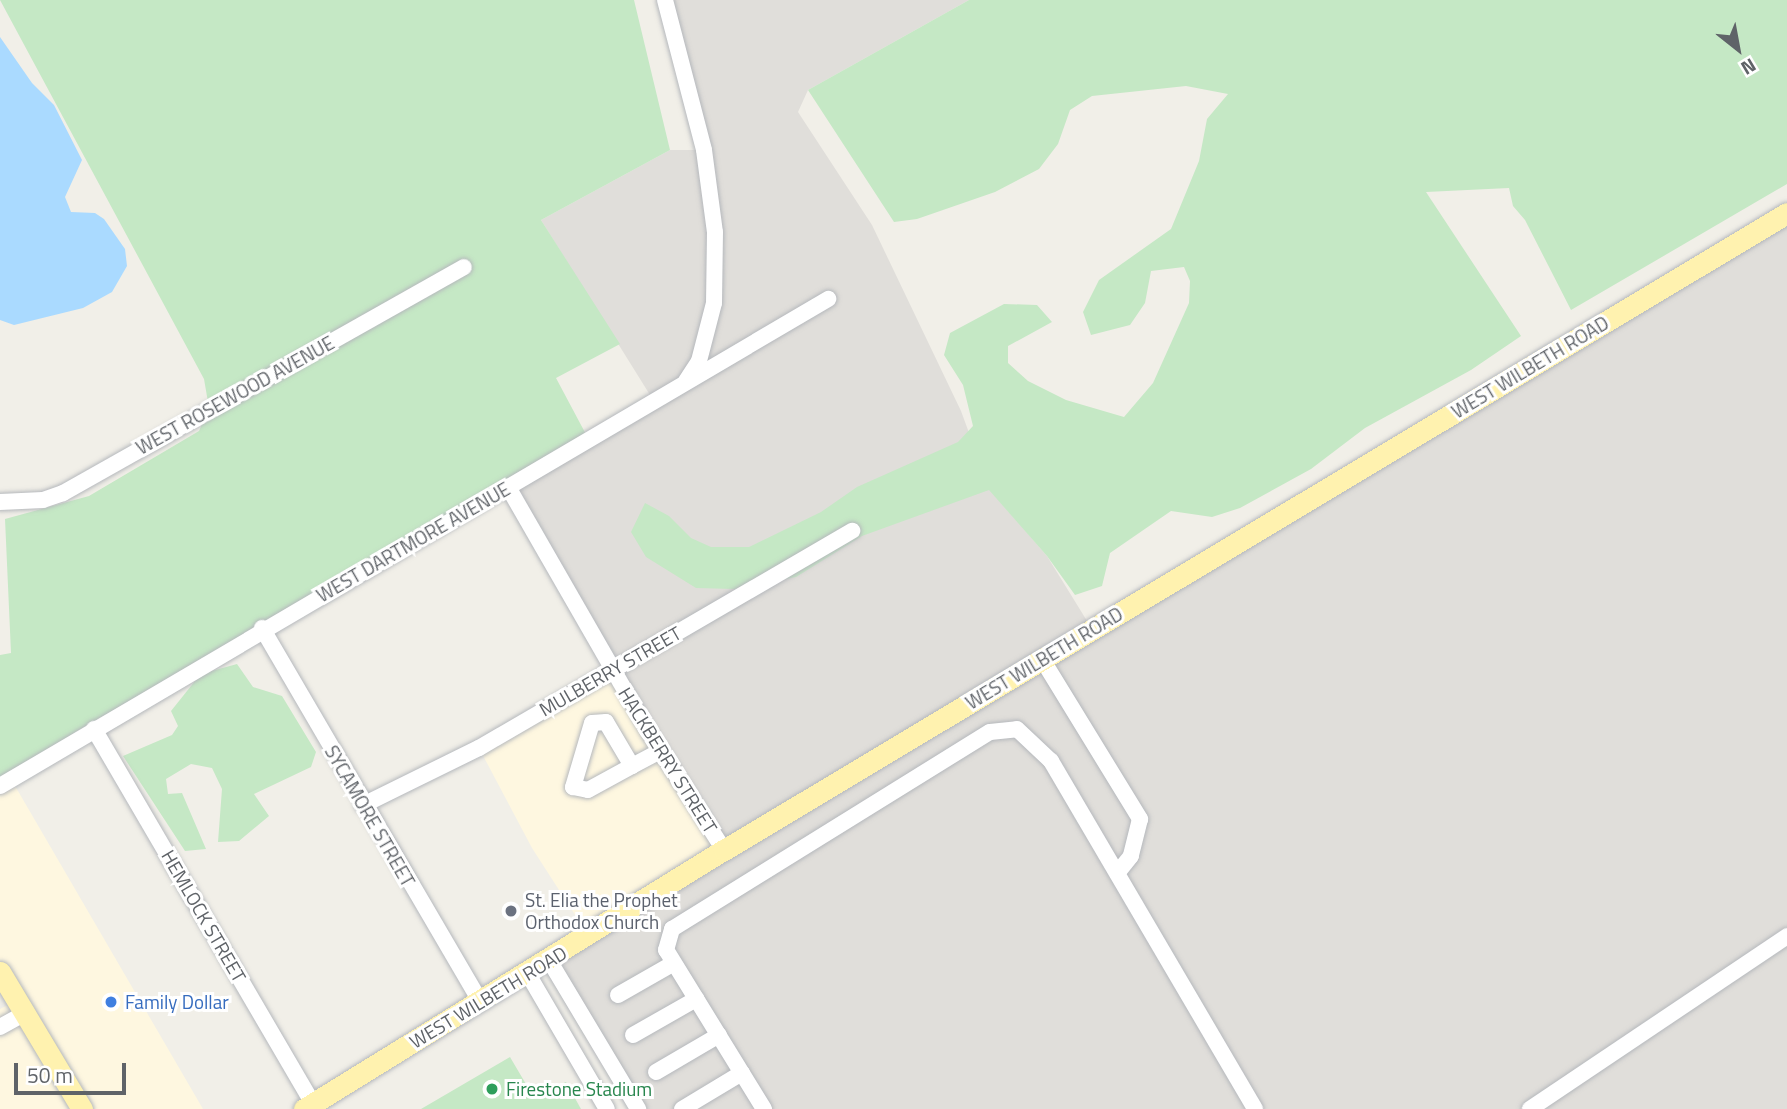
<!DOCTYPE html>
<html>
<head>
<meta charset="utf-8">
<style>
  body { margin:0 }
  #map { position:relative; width:1787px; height:1109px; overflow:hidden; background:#f1efe8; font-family:"Titillium Web",sans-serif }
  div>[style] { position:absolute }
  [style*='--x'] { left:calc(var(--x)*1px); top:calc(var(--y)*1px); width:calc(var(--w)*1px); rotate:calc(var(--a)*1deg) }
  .commercial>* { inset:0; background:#fef7e0 }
  .industrial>* { inset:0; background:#e0deda }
  .green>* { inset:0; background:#c5e8c5 }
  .water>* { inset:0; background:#aadaff }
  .roads { filter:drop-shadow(0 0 2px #b5b8bc) drop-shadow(0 0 2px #b5b8bc) }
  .minor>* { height:16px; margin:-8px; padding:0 8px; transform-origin:8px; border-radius:8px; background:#fff }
  .major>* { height:21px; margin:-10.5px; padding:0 10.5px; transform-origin:10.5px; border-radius:10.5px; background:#fff2af }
  .dots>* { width:19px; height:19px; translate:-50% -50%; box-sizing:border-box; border:4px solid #fff; border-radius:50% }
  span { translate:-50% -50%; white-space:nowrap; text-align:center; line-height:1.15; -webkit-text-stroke:6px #fff; paint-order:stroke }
  .street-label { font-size:19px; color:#5f6368 }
  .worship-label { font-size:19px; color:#5b616d }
  .left { translate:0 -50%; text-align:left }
  .shop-label { font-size:19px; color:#366cbe }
  .leisure-label { font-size:19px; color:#27864d }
  .north { position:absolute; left:1703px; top:14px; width:70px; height:70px; -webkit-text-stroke:5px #fff; paint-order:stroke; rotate:149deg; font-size:19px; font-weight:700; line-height:28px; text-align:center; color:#5f6368 }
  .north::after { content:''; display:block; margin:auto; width:24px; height:32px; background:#5f6368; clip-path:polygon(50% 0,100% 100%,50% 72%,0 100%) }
  .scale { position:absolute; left:14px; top:1063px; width:112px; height:32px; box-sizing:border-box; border:4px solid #5f6368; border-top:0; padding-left:9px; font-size:21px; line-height:24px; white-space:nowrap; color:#5f6368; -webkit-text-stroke:5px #fff; paint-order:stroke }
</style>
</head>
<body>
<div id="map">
  <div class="commercial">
    <i style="clip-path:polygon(612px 669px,724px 850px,588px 935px,532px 848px,479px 748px)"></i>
    <i style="clip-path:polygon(11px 779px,203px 1109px,0 1109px,0 1009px,17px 1000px,0 972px,0 786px)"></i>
  </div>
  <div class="industrial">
    <i style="clip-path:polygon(665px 0,969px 0,808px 90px,798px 112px,872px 225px,961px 411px,990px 490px,1047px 556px,1092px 629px,724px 850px,508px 487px,655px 403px,541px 220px,670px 150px,703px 150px)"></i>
    <i style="clip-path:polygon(1787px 213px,1787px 1109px,638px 1109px,549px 960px)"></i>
  </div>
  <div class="green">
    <i style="clip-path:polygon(0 0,634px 0,670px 150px,541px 220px,620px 344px,556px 378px,589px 440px,77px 731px,0 780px,0 655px,11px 653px,5px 519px,89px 496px,199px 431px,209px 408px,204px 379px)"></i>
    <i style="clip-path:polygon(969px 0,1787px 0,1787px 184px,1571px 310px,1525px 220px,1513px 206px,1509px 188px,1426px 192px,1521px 336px,1471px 370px,1365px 428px,1311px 469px,1240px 508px,1212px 517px,1171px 511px,1110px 553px,1102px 586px,1075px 595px,1047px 556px,989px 490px,862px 536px,796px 577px,734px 589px,696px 588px,646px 557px,631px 532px,645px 503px,669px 516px,691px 538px,711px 547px,749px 547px,821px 512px,857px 487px,958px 442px,973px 426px,963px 385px,944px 355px,950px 333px,1004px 304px,1037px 305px,1052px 322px,1008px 346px,1008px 363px,1028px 381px,1066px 400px,1124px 417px,1153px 383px,1189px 303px,1190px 281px,1184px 267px,1151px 271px,1145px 303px,1130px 325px,1091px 335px,1083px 312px,1099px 280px,1171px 229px,1199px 161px,1207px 119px,1228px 94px,1186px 86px,1092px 96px,1070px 110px,1058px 144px,1039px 169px,995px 192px,917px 219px,894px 222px,808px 90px)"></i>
    <i style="clip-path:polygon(237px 664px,253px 687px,282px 696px,316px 752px,311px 767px,254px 794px,269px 816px,239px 841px,218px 842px,222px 789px,212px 768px,191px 764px,166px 779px,168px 794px,182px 793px,206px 849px,185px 851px,123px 756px,172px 735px,178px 726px,171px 711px,195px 681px,208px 672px)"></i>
    <i style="clip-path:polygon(510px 1057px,533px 1096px,566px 1082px,581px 1109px,421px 1109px)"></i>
  </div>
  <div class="water">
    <i style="clip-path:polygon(0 37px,32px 83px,54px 105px,82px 160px,65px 197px,71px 212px,95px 213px,104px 219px,125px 249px,127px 266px,112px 292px,83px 308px,14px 325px,0 320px)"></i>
  </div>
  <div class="roads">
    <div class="minor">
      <i style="--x:665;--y:0;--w:155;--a:75.4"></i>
      <i style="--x:704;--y:150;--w:83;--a:82.4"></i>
      <i style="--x:715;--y:232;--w:71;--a:90.8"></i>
      <i style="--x:714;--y:303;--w:60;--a:104.5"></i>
      <i style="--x:699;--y:361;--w:24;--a:123"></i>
      <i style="--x:508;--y:487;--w:285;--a:60.1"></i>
      <i style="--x:650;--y:734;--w:138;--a:57.5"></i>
      <i style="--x:0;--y:502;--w:43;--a:-2.7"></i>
      <i style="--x:43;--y:500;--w:21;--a:-19"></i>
      <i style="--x:63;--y:493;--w:460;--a:-29.4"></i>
      <i style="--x:262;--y:628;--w:432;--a:59.7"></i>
      <i style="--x:1042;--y:659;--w:188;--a:58.5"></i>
      <i style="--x:1140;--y:819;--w:38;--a:104"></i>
      <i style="--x:1131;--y:856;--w:22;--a:129"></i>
      <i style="--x:94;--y:729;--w:434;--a:59.7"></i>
      <i style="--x:632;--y:766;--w:51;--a:-120.6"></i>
      <i style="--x:606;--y:722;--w:14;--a:176"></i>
      <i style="--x:592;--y:723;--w:67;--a:106.5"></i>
      <i style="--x:573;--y:787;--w:15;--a:11"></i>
      <i style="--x:588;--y:790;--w:50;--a:-28.6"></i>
      <i style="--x:632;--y:766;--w:32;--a:-28"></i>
      <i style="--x:0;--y:786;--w:961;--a:-30.46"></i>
      <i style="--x:363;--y:805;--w:129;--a:-26.2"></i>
      <i style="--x:479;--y:748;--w:432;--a:-30.2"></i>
      <i style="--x:549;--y:960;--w:174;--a:59.1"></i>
      <i style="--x:528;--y:974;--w:156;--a:59.7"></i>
      <i style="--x:618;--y:995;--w:64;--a:-29.7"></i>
      <i style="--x:0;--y:1027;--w:29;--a:-29"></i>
      <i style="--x:633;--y:1035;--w:73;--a:-29.7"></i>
      <i style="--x:656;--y:1072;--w:73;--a:-30.4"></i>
      <i style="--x:682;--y:1109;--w:70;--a:-31"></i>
      <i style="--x:764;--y:1109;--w:187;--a:-121.6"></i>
      <i style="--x:666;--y:950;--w:22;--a:-74"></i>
      <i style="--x:672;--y:929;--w:374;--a:-31.8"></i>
      <i style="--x:990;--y:732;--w:27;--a:-6"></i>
      <i style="--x:1017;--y:729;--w:47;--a:43.3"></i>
      <i style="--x:1051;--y:761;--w:403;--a:59.6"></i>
      <i style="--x:1530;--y:1109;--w:310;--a:-33.9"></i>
    </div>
    <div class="major">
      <i style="--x:0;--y:972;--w:160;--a:59.1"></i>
      <i style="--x:304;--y:1109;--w:493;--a:-31.7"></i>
      <i style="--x:724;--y:850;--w:1239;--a:-30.93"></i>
    </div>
  </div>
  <div class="dots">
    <i style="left:511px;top:911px;background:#6b7280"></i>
    <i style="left:111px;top:1002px;background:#3f7fe0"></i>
    <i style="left:492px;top:1089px;background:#2e9e5b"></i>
  </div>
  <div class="street-label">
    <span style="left:1530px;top:367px;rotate:-31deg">WEST WILBETH ROAD</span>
    <span style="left:235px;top:395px;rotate:-29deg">WEST ROSEWOOD AVENUE</span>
    <span style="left:413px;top:542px;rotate:-30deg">WEST DARTMORE AVENUE</span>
    <span style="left:1044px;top:658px;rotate:-31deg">WEST WILBETH ROAD</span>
    <span style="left:610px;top:671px;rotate:-30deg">MULBERRY STREET</span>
    <span style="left:668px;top:760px;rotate:58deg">HACKBERRY STREET</span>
    <span style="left:370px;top:816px;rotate:60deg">SYCAMORE STREET</span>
    <span style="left:204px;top:916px;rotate:60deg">HEMLOCK STREET</span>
    <span style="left:488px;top:997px;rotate:-31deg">WEST WILBETH ROAD</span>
  </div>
  <div class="worship-label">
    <span class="left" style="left:525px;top:911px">St. Elia the Prophet<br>Orthodox Church</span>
  </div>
  <div class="shop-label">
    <span class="left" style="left:125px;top:1002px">Family Dollar</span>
  </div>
  <div class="leisure-label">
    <span class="left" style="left:506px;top:1089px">Firestone Stadium</span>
  </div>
  <div class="north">N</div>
  <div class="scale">50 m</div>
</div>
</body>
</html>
